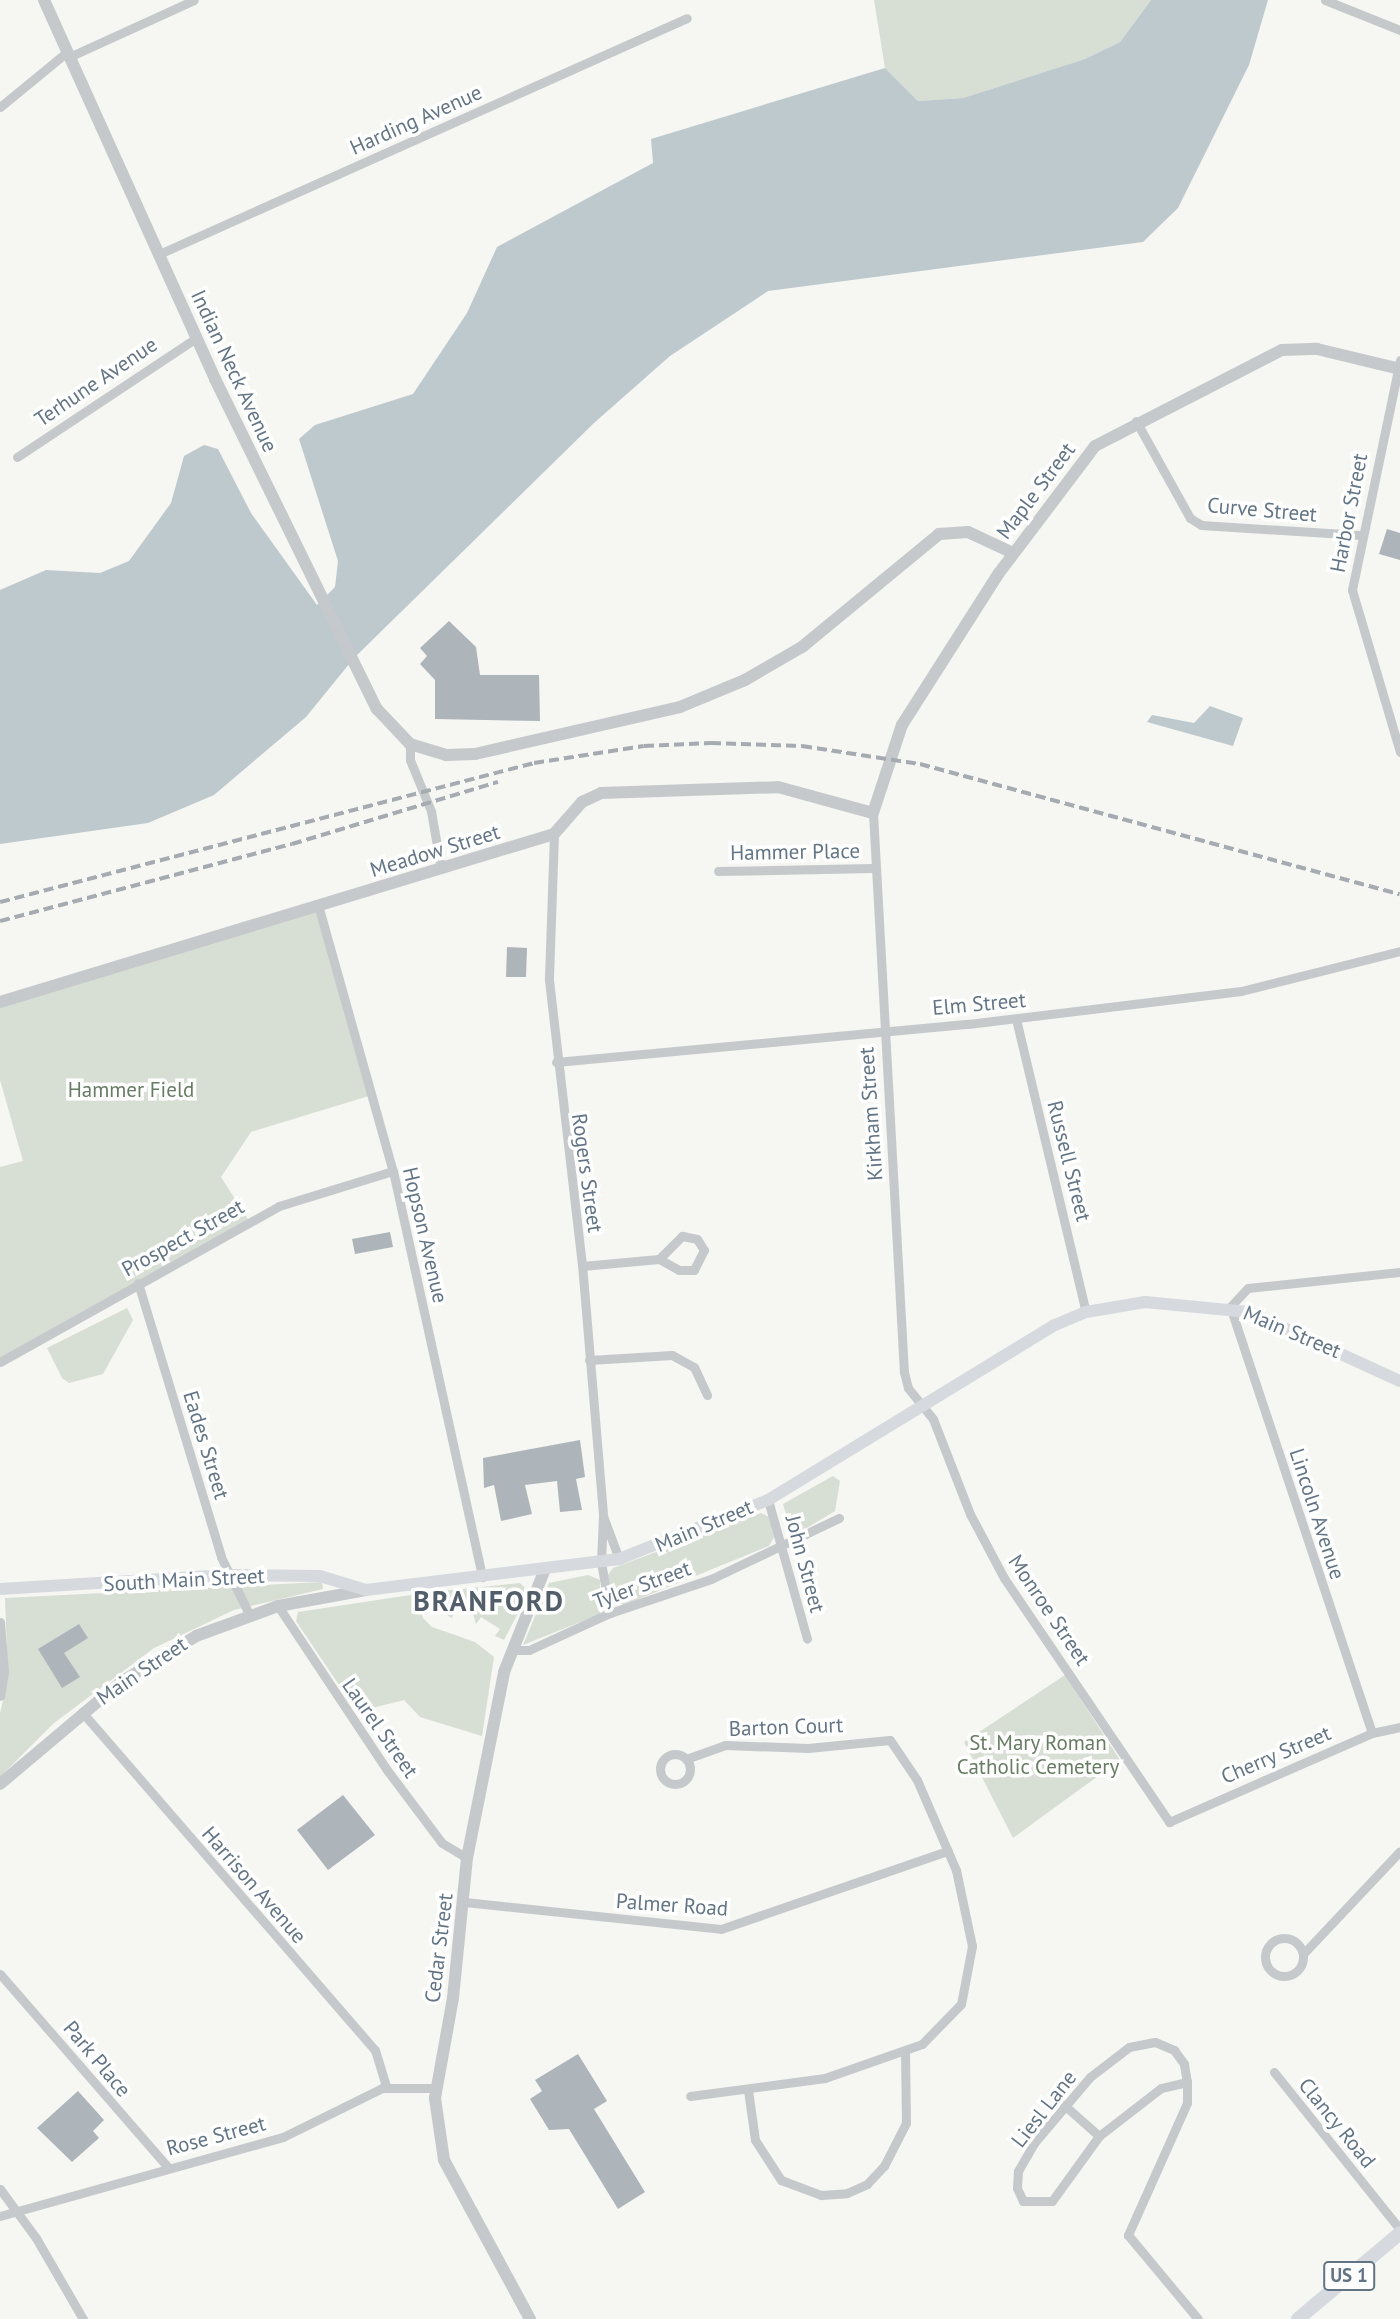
<!DOCTYPE html>
<html>
<head>
<meta charset="utf-8">
<style>
  body { margin:0 }
  #map { position:relative; width:1400px; height:2319px; overflow:hidden; background:#f6f6f2; font-family:"PT Sans",sans-serif }
  div>[style] { position:absolute }
  [style*='--x'] { left:calc(var(--x)*1px); top:calc(var(--y)*1px); width:calc(var(--w)*1px); rotate:calc(var(--a)*1deg) }
  .green>* { inset:0; background:#d7ded3 }
  .water>* { inset:0; background:#bec9ce }
  .building>* { inset:0; background:#adb5bb }
  .minor>* { height:9px; margin:-4.5px; padding:0 4.5px; transform-origin:4.5px; border-radius:4.5px; background:#c5c9cc }
  .minor>.ring { margin:-4.5px; padding:0; box-sizing:content-box; background:none; border:9px solid #c5c9cc; border-radius:50% }
  .tertiary>* { height:12px; margin:-6px; padding:0 6px; transform-origin:6px; border-radius:6px; background:#c5c9cc }
  .secondary>* { height:12px; margin:-6px; padding:0 6px; transform-origin:6px; border-radius:6px; background:#d6dadf }
  .primary>* { height:14px; margin:-7px; padding:0 7px; transform-origin:7px; border-radius:7px; background:#d6dadf }
  .rail>* { height:3.5px; margin-top:-1.75px; transform-origin:0; background:repeating-linear-gradient(90deg,#a5abb1 0 10px,transparent 0 15px) }
  span { translate:-50% -50%; white-space:nowrap; text-align:center; line-height:1.15; -webkit-text-stroke:7px #fff; paint-order:stroke }
  .shield-label span { padding:2px 5px; background:#fff; border:2px solid; border-radius:5px; -webkit-text-stroke-width:0 }
  .shield-label { font-size:19px; color:#637585; font-weight:700 }
  .street-label { font-size:21px; color:#637585 }
  .park-label { font-size:21px; color:#677c63 }
  .district-label { font-size:28px; color:#525e69; font-weight:700; letter-spacing:2px }
</style>
</head>
<body>
<div id="map">
  <div class="green">
    <i style="clip-path:polygon(874px 0,1151px 0,1120px 42px,1085px 59px,963px 98px,918px 101px,885px 68px)"></i>
    <i style="clip-path:polygon(318px 905px,372px 1095px,251px 1132px,221px 1177px,249px 1221px,0 1362px,0 1167px,23px 1161px,0 1080px,0 1002px)"></i>
    <i style="clip-path:polygon(127px 1308px,133px 1320px,103px 1374px,69px 1383px,62px 1378px,47px 1348px)"></i>
    <i style="clip-path:polygon(833px 1476px,840px 1481px,835px 1511px,800px 1532px,791px 1531px,783px 1504px)"></i>
    <i style="clip-path:polygon(761px 1513px,769px 1517px,774px 1537px,769px 1546px,624px 1605px,612px 1600px,608px 1575px,613px 1568px)"></i>
    <i style="clip-path:polygon(588px 1575px,600px 1580px,600px 1614px,523px 1645px,549px 1583px)"></i>
    <i style="clip-path:polygon(322px 1582px,323px 1589px,234px 1610px,154px 1648px,54px 1723px,0 1777px,0 1713px,8px 1679px,5px 1598px)"></i>
    <i style="clip-path:polygon(520px 1583px,529px 1592px,504px 1640px,495px 1636px,500px 1629px,481px 1617px,476px 1624px,473px 1614px,456px 1608px,452px 1618px,434px 1607px,442px 1591px)"></i>
    <i style="clip-path:polygon(417px 1594px,423px 1618px,432px 1627px,475px 1642px,494px 1657px,482px 1736px,420px 1717px,404px 1700px,364px 1710px,362px 1719px,296px 1621px,298px 1612px)"></i>
    <i style="clip-path:polygon(1065px 1675px,1120px 1760px,1013px 1838px,964px 1742px)"></i>
  </div>
  <div class="water">
    <i style="clip-path:polygon(1151px 0,1268px 0,1249px 65px,1178px 208px,1143px 242px,768px 291px,670px 356px,594px 423px,354px 658px,306px 717px,214px 795px,148px 823px,0 844px,0 590px,46px 570px,100px 573px,129px 561px,171px 503px,184px 456px,204px 445px,218px 449px,251px 513px,317px 605px,335px 587px,338px 561px,299px 439px,315px 425px,413px 394px,467px 313px,497px 247px,653px 163px,651px 139px,885px 68px,918px 101px,963px 98px,1085px 59px,1120px 42px)"></i>
    <i style="clip-path:polygon(1210px 706px,1243px 718px,1233px 746px,1147px 722px,1152px 715px,1194px 723px)"></i>
  </div>
  <div class="building">
    <i style="clip-path:polygon(1387px 529px,1400px 533px,1400px 560px,1379px 554px)"></i>
    <i style="clip-path:polygon(449px 621px,476px 647px,480px 675px,539px 675px,540px 721px,435px 719px,435px 680px,420px 664px,427px 656px,420px 648px)"></i>
    <i style="clip-path:polygon(507px 947px,527px 948px,526px 977px,506px 977px)"></i>
    <i style="clip-path:polygon(390px 1232px,393px 1247px,355px 1254px,352px 1239px)"></i>
    <i style="clip-path:polygon(580px 1440px,585px 1477px,576px 1479px,582px 1510px,560px 1512px,557px 1481px,525px 1485px,532px 1514px,501px 1521px,494px 1485px,484px 1488px,483px 1458px)"></i>
    <i style="clip-path:polygon(79px 1624px,88px 1638px,64px 1653px,80px 1677px,62px 1688px,38px 1649px)"></i>
    <i style="clip-path:polygon(343px 1795px,375px 1835px,328px 1870px,297px 1830px)"></i>
    <i style="clip-path:polygon(578px 2054px,607px 2101px,594px 2109px,645px 2192px,618px 2209px,569px 2129px,549px 2130px,530px 2099px,542px 2091px,535px 2080px)"></i>
    <i style="clip-path:polygon(78px 2091px,104px 2120px,93px 2131px,99px 2138px,72px 2162px,37px 2128px)"></i>
  </div>
  <div class="minor">
    <i style="--x:1325;--y:0;--w:81;--a:21.8"></i>
    <i style="--x:69;--y:57;--w:137;--a:-24.5"></i>
    <i style="--x:0;--y:107;--w:87;--a:-39.4"></i>
    <i style="--x:159;--y:254;--w:578;--a:-24.08"></i>
    <i style="--x:1400;--y:360;--w:235;--a:101.8"></i>
    <i style="--x:1352;--y:590;--w:169;--a:73.5"></i>
    <i style="--x:1136;--y:421;--w:111;--a:60.9"></i>
    <i style="--x:1190;--y:518;--w:13;--a:32"></i>
    <i style="--x:1201;--y:525;--w:159;--a:3.6"></i>
    <i style="--x:17;--y:457;--w:215;--a:-33.6"></i>
    <i style="--x:410;--y:744;--w:16;--a:90"></i>
    <i style="--x:410;--y:760;--w:55;--a:67.6"></i>
    <i style="--x:431;--y:811;--w:59;--a:80.2"></i>
    <i style="--x:873;--y:813;--w:560;--a:86.83"></i>
    <i style="--x:904;--y:1372;--w:16;--a:76"></i>
    <i style="--x:908;--y:1388;--w:40;--a:51"></i>
    <i style="--x:933;--y:1419;--w:102;--a:68.7"></i>
    <i style="--x:970;--y:1514;--w:72;--a:62"></i>
    <i style="--x:1004;--y:1578;--w:295;--a:55.9"></i>
    <i style="--x:1169;--y:1822;--w:222;--a:-23.7"></i>
    <i style="--x:1372;--y:1733;--w:29;--a:-12"></i>
    <i style="--x:554;--y:834;--w:146;--a:92"></i>
    <i style="--x:549;--y:980;--w:286;--a:83.4"></i>
    <i style="--x:582;--y:1264;--w:253;--a:85.2"></i>
    <i style="--x:603;--y:1516;--w:46;--a:92.5"></i>
    <i style="--x:601;--y:1562;--w:52;--a:80"></i>
    <i style="--x:718;--y:871;--w:154;--a:-1.1"></i>
    <i style="--x:318;--y:905;--w:276;--a:74.3"></i>
    <i style="--x:393;--y:1171;--w:416;--a:77.6"></i>
    <i style="--x:1016;--y:1019;--w:301;--a:76.6"></i>
    <i style="--x:556;--y:1062;--w:414;--a:-5.3"></i>
    <i style="--x:968;--y:1024;--w:275;--a:-6.9"></i>
    <i style="--x:1241;--y:991;--w:164;--a:-14.1"></i>
    <i style="--x:582;--y:1266;--w:77;--a:-5.2"></i>
    <i style="--x:659;--y:1259;--w:33;--a:-45"></i>
    <i style="--x:682;--y:1236;--w:15;--a:11"></i>
    <i style="--x:697;--y:1239;--w:13;--a:58"></i>
    <i style="--x:704;--y:1250;--w:22;--a:117"></i>
    <i style="--x:694;--y:1270;--w:15;--a:180"></i>
    <i style="--x:679;--y:1270;--w:23;--a:-151"></i>
    <i style="--x:138;--y:1283;--w:286;--a:73.1"></i>
    <i style="--x:221;--y:1557;--w:64;--a:63.8"></i>
    <i style="--x:589;--y:1360;--w:83;--a:-3.4"></i>
    <i style="--x:672;--y:1355;--w:25;--a:29"></i>
    <i style="--x:694;--y:1367;--w:31;--a:65"></i>
    <i style="--x:0;--y:1362;--w:320;--a:-29.2"></i>
    <i style="--x:279;--y:1206;--w:119;--a:-17.1"></i>
    <i style="--x:768;--y:1500;--w:144;--a:74.3"></i>
    <i style="--x:603;--y:1516;--w:46;--a:69.6"></i>
    <i style="--x:278;--y:1606;--w:197;--a:56.4"></i>
    <i style="--x:387;--y:1770;--w:91;--a:53"></i>
    <i style="--x:442;--y:1843;--w:29;--a:31"></i>
    <i style="--x:0;--y:1622;--w:50;--a:85.4"></i>
    <i style="--x:4;--y:1672;--w:24;--a:99"></i>
    <i style="--x:512;--y:1650;--w:17;--a:0"></i>
    <i style="--x:529;--y:1650;--w:89;--a:-24.6"></i>
    <i style="--x:610;--y:1613;--w:107;--a:-18.6"></i>
    <i style="--x:711;--y:1579;--w:142;--a:-25.5"></i>
    <i style="--x:82;--y:1712;--w:447;--a:49.1"></i>
    <i style="--x:375;--y:2050;--w:39;--a:73"></i>
    <i style="--x:1372;--y:1733;--w:449;--a:-108.4"></i>
    <i style="--x:1230;--y:1307;--w:26;--a:-47"></i>
    <i style="--x:1248;--y:1288;--w:153;--a:-6"></i>
    <i class="ring" style="left:660px;top:1754px;width:21px;height:21px"></i>
    <i style="--x:686;--y:1759;--w:41;--a:-19.7"></i>
    <i style="--x:725;--y:1745;--w:83;--a:2.1"></i>
    <i style="--x:808;--y:1748;--w:82;--a:-5.6"></i>
    <i style="--x:890;--y:1740;--w:48;--a:56"></i>
    <i style="--x:917;--y:1780;--w:98;--a:66.6"></i>
    <i style="--x:956;--y:1870;--w:78;--a:78.1"></i>
    <i style="--x:972;--y:1946;--w:59;--a:100.7"></i>
    <i style="--x:961;--y:2004;--w:56;--a:134.3"></i>
    <i style="--x:922;--y:2044;--w:103;--a:160.7"></i>
    <i style="--x:825;--y:2078;--w:136;--a:172.4"></i>
    <i style="--x:465;--y:1902;--w:257;--a:6"></i>
    <i style="--x:721;--y:1929;--w:240;--a:-19"></i>
    <i class="ring" style="left:1265px;top:1938px;width:29px;height:29px"></i>
    <i style="--x:1303;--y:1954;--w:141;--a:-46.7"></i>
    <i style="--x:0;--y:1974;--w:256;--a:49"></i>
    <i style="--x:1274;--y:2072;--w:201;--a:51.3"></i>
    <i style="--x:1187;--y:2082;--w:27;--a:167"></i>
    <i style="--x:1161;--y:2088;--w:78;--a:142.3"></i>
    <i style="--x:1099;--y:2136;--w:80;--a:125.9"></i>
    <i style="--x:1052;--y:2201;--w:29;--a:180"></i>
    <i style="--x:1023;--y:2201;--w:14;--a:-115"></i>
    <i style="--x:1017;--y:2188;--w:17;--a:-87"></i>
    <i style="--x:1018;--y:2171;--w:32;--a:-60"></i>
    <i style="--x:1034;--y:2143;--w:87;--a:-49.7"></i>
    <i style="--x:1090;--y:2077;--w:49;--a:-37.6"></i>
    <i style="--x:1129;--y:2047;--w:26;--a:-11"></i>
    <i style="--x:1155;--y:2042;--w:21;--a:23"></i>
    <i style="--x:1174;--y:2050;--w:17;--a:54"></i>
    <i style="--x:1184;--y:2064;--w:18;--a:81"></i>
    <i style="--x:1187;--y:2082;--w:21;--a:90"></i>
    <i style="--x:1187;--y:2103;--w:145;--a:114.1"></i>
    <i style="--x:1128;--y:2235;--w:109;--a:50.2"></i>
    <i style="--x:748;--y:2090;--w:50;--a:82"></i>
    <i style="--x:755;--y:2140;--w:48;--a:57"></i>
    <i style="--x:781;--y:2180;--w:43;--a:20.6"></i>
    <i style="--x:821;--y:2195;--w:26;--a:-4"></i>
    <i style="--x:847;--y:2193;--w:22;--a:-24"></i>
    <i style="--x:867;--y:2184;--w:25;--a:-47"></i>
    <i style="--x:884;--y:2166;--w:48;--a:-62.9"></i>
    <i style="--x:906;--y:2123;--w:72;--a:-90.8"></i>
    <i style="--x:1064;--y:2105;--w:47;--a:41.5"></i>
    <i style="--x:0;--y:2189;--w:61;--a:53.7"></i>
    <i style="--x:36;--y:2238;--w:94;--a:59.9"></i>
    <i style="--x:0;--y:2216;--w:294;--a:-15.6"></i>
    <i style="--x:283;--y:2137;--w:110;--a:-26.3"></i>
    <i style="--x:382;--y:2088;--w:53;--a:0"></i>
  </div>
  <div class="tertiary">
    <i style="--x:44;--y:0;--w:416;--a:65.7"></i>
    <i style="--x:215;--y:379;--w:368;--a:63.9"></i>
    <i style="--x:377;--y:709;--w:48;--a:46.7"></i>
    <i style="--x:410;--y:744;--w:38;--a:17"></i>
    <i style="--x:446;--y:755;--w:29;--a:-2"></i>
    <i style="--x:475;--y:754;--w:210;--a:-12.9"></i>
    <i style="--x:680;--y:707;--w:70;--a:-22.6"></i>
    <i style="--x:745;--y:680;--w:66;--a:-30.1"></i>
    <i style="--x:802;--y:647;--w:178;--a:-39.5"></i>
    <i style="--x:939;--y:534;--w:29;--a:-4"></i>
    <i style="--x:968;--y:532;--w:50;--a:25"></i>
    <i style="--x:0;--y:1002;--w:579;--a:-16.87"></i>
    <i style="--x:554;--y:834;--w:43;--a:-48.8"></i>
    <i style="--x:582;--y:802;--w:21;--a:-25"></i>
    <i style="--x:601;--y:793;--w:177;--a:-1.9"></i>
    <i style="--x:778;--y:787;--w:98;--a:15.3"></i>
    <i style="--x:873;--y:813;--w:93;--a:-71.8"></i>
    <i style="--x:902;--y:725;--w:180;--a:-57.5"></i>
    <i style="--x:999;--y:573;--w:159;--a:-52.9"></i>
    <i style="--x:1095;--y:446;--w:210;--a:-27.2"></i>
    <i style="--x:1282;--y:350;--w:35;--a:-2"></i>
    <i style="--x:1317;--y:349;--w:85;--a:13.5"></i>
    <i style="--x:0;--y:1784;--w:158;--a:-40.1"></i>
    <i style="--x:121;--y:1682;--w:88;--a:-31.5"></i>
    <i style="--x:196;--y:1636;--w:87;--a:-20.1"></i>
    <i style="--x:278;--y:1606;--w:89;--a:-10.3"></i>
    <i style="--x:530;--y:2319;--w:181;--a:-118.4"></i>
    <i style="--x:444;--y:2160;--w:63;--a:-98.3"></i>
    <i style="--x:435;--y:2098;--w:102;--a:-79.8"></i>
    <i style="--x:453;--y:1998;--w:141;--a:-84.3"></i>
    <i style="--x:467;--y:1858;--w:190;--a:-78.7"></i>
    <i style="--x:504;--y:1672;--w:111;--a:-68.3"></i>
  </div>
  <div class="secondary">
    <i style="--x:0;--y:1589;--w:232;--a:-3.5"></i>
    <i style="--x:232;--y:1575;--w:88;--a:0.7"></i>
    <i style="--x:320;--y:1576;--w:48;--a:16.9"></i>
    <i style="--x:366;--y:1590;--w:255;--a:-7"></i>
    <i style="--x:619;--y:1559;--w:160;--a:-21.6"></i>
    <i style="--x:768;--y:1500;--w:336;--a:-31.4"></i>
    <i style="--x:1055;--y:1325;--w:34;--a:-23"></i>
    <i style="--x:1086;--y:1312;--w:60;--a:-9.6"></i>
    <i style="--x:1145;--y:1302;--w:104;--a:5.5"></i>
    <i style="--x:1249;--y:1312;--w:166;--a:24.6"></i>
  </div>
  <div class="primary">
    <i style="--x:1298;--y:2319;--w:133;--a:-40.1"></i>
  </div>
  <div class="rail">
    <i style="--x:0;--y:902;--w:552;--a:-14.59"></i>
    <i style="--x:534;--y:763;--w:111;--a:-8.8"></i>
    <i style="--x:644;--y:746;--w:67;--a:-2.6"></i>
    <i style="--x:711;--y:743;--w:91;--a:1.9"></i>
    <i style="--x:802;--y:746;--w:119;--a:8.7"></i>
    <i style="--x:920;--y:764;--w:497;--a:15.2"></i>
    <i style="--x:0;--y:921;--w:302;--a:-14.8"></i>
    <i style="--x:292;--y:844;--w:215;--a:-16.8"></i>
  </div>
  <div class="shield-label">
    <span style="left:1349px;top:2276px">US 1</span>
  </div>
  <div class="street-label">
    <span style="left:416px;top:120px;rotate:-24deg">Harding Avenue</span>
    <span style="left:234px;top:371px;rotate:65deg">Indian Neck Avenue</span>
    <span style="left:96px;top:382px;rotate:-34deg">Terhune Avenue</span>
    <span style="left:1036px;top:491px;rotate:-53deg">Maple Street</span>
    <span style="left:1262px;top:510px;rotate:5deg">Curve Street</span>
    <span style="left:1349px;top:513px;rotate:-79deg">Harbor Street</span>
    <span style="left:435px;top:851px;rotate:-17deg">Meadow Street</span>
    <span style="left:795px;top:852px;rotate:-1deg">Hammer Place</span>
    <span style="left:979px;top:1004px;rotate:-5deg">Elm Street</span>
    <span style="left:871px;top:1114px;rotate:-94deg">Kirkham Street</span>
    <span style="left:1069px;top:1161px;rotate:76deg">Russell Street</span>
    <span style="left:587px;top:1173px;rotate:82deg">Rogers Street</span>
    <span style="left:425px;top:1235px;rotate:77deg">Hopson Avenue</span>
    <span style="left:183px;top:1238px;rotate:-29deg">Prospect Street</span>
    <span style="left:1292px;top:1332px;rotate:23deg">Main Street</span>
    <span style="left:206px;top:1445px;rotate:73deg">Eades Street</span>
    <span style="left:1317px;top:1514px;rotate:72deg">Lincoln Avenue</span>
    <span style="left:704px;top:1526px;rotate:-23deg">Main Street</span>
    <span style="left:805px;top:1564px;rotate:75deg">John Street</span>
    <span style="left:184px;top:1580px;rotate:-3deg">South Main Street</span>
    <span style="left:642px;top:1585px;rotate:-20deg">Tyler Street</span>
    <span style="left:1049px;top:1610px;rotate:56deg">Monroe Street</span>
    <span style="left:142px;top:1671px;rotate:-34deg">Main Street</span>
    <span style="left:786px;top:1727px;rotate:-2deg">Barton Court</span>
    <span style="left:380px;top:1728px;rotate:55deg">Laurel Street</span>
    <span style="left:1276px;top:1755px;rotate:-23deg">Cherry Street</span>
    <span style="left:254px;top:1885px;rotate:49deg">Harrison Avenue</span>
    <span style="left:672px;top:1905px;rotate:4deg">Palmer Road</span>
    <span style="left:439px;top:1948px;rotate:-83deg">Cedar Street</span>
    <span style="left:97px;top:2059px;rotate:50deg">Park Place</span>
    <span style="left:1044px;top:2109px;rotate:-52deg">Liesl Lane</span>
    <span style="left:1337px;top:2123px;rotate:51deg">Clancy Road</span>
    <span style="left:216px;top:2136px;rotate:-15deg">Rose Street</span>
  </div>
  <div class="park-label">
    <span style="left:131px;top:1090px">Hammer Field</span>
    <span style="left:1038px;top:1755px">St. Mary Roman<br>Catholic Cemetery</span>
  </div>
  <div class="district-label">
    <span style="left:489px;top:1601px">BRANFORD</span>
  </div>
</div>
</body>
</html>
